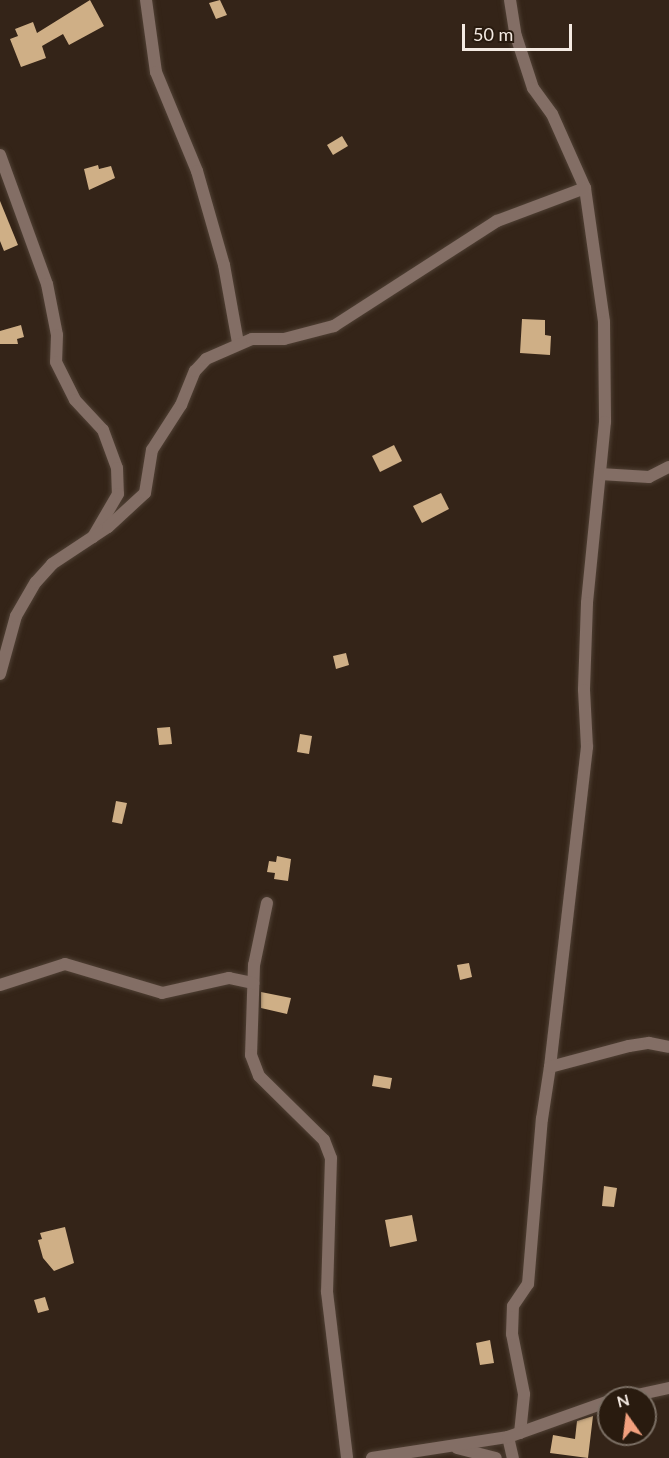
<!DOCTYPE html>
<html>
<head>
<meta charset="utf-8">
<style>
  body { margin:0 }
  #map { position:relative; width:669px; height:1458px; overflow:hidden; background:#342418; font-family:Lato,sans-serif }
  div>[style] { position:absolute }
  [style*='--x'] { left:calc(var(--x)*1px); top:calc(var(--y)*1px); width:calc(var(--w)*1px); rotate:calc(var(--a)*1deg) }
  .building>* { inset:0; background:#cfaf86 }
  .roads { filter:drop-shadow(0 0 2px #4f4034) drop-shadow(0 0 2px #4f4034) }
  .street>* { height:12px; margin:-6px; padding:0 6px; transform-origin:6px; border-radius:6px; background:#836e65 }
  span { translate:-50% -50%; white-space:nowrap; text-align:center; line-height:1.15; -webkit-text-stroke:6px #291b0f; paint-order:stroke }
  .north { position:absolute; left:597px; top:1386px; width:60px; height:60px; box-sizing:border-box; background:#291b0f; border:2px solid #7a6e63; border-radius:50%; rotate:346deg; font-size:16px; font-weight:700; line-height:24px; text-align:center; color:#f4eae2 }
  .north::after { content:''; display:block; margin:auto; width:21px; height:27px; background:#f2a07e; clip-path:polygon(50% 0,100% 100%,50% 72%,0 100%) }
  .scale { position:absolute; left:462px; top:24px; width:110px; height:27px; box-sizing:border-box; border:3px solid #f4eae2; border-top:0; padding-left:8px; font-size:18px; line-height:21px; white-space:nowrap; color:#f4eae2; -webkit-text-stroke:4px #291b0f; paint-order:stroke }
</style>
</head>
<body>
<div id="map">
  <div class="building">
    <i style="clip-path:polygon(90px 0,104px 26px,69px 45px,63px 34px,42px 46px,46px 58px,21px 67px,10px 39px,18px 36px,15px 29px,33px 22px,37px 33px)"></i>
    <i style="clip-path:polygon(220px 0,227px 15px,216px 19px,209px 3px)"></i>
    <i style="clip-path:polygon(342px 136px,348px 146px,333px 155px,327px 145px)"></i>
    <i style="clip-path:polygon(98px 165px,99px 169px,111px 166px,115px 178px,89px 190px,84px 169px)"></i>
    <i style="clip-path:polygon(0 201px,18px 245px,4px 251px,0 241px)"></i>
    <i style="clip-path:polygon(522px 319px,545px 320px,545px 335px,551px 336px,550px 355px,520px 353px)"></i>
    <i style="clip-path:polygon(21px 325px,24px 337px,17px 339px,18px 344px,0 344px,0 331px)"></i>
    <i style="clip-path:polygon(394px 445px,402px 461px,380px 472px,372px 456px)"></i>
    <i style="clip-path:polygon(441px 493px,449px 509px,422px 523px,413px 506px)"></i>
    <i style="clip-path:polygon(346px 653px,349px 665px,336px 669px,333px 656px)"></i>
    <i style="clip-path:polygon(170px 727px,172px 744px,159px 745px,157px 728px)"></i>
    <i style="clip-path:polygon(300px 734px,312px 736px,309px 754px,297px 752px)"></i>
    <i style="clip-path:polygon(116px 801px,127px 803px,122px 824px,112px 822px)"></i>
    <i style="clip-path:polygon(277px 856px,291px 859px,288px 881px,274px 879px,275px 873px,267px 872px,269px 861px,276px 862px)"></i>
    <i style="clip-path:polygon(469px 963px,472px 977px,460px 980px,457px 965px)"></i>
    <i style="clip-path:polygon(261px 992px,291px 998px,287px 1014px,261px 1008px)"></i>
    <i style="clip-path:polygon(374px 1075px,392px 1078px,390px 1089px,372px 1086px)"></i>
    <i style="clip-path:polygon(604px 1186px,617px 1188px,614px 1207px,602px 1206px)"></i>
    <i style="clip-path:polygon(412px 1215px,417px 1241px,390px 1247px,385px 1220px)"></i>
    <i style="clip-path:polygon(65px 1227px,74px 1263px,54px 1271px,43px 1258px,38px 1240px,42px 1239px,40px 1233px)"></i>
    <i style="clip-path:polygon(45px 1297px,49px 1310px,38px 1313px,34px 1300px)"></i>
    <i style="clip-path:polygon(490px 1340px,494px 1363px,480px 1365px,476px 1343px)"></i>
    <i style="clip-path:polygon(593px 1416px,588px 1458px,550px 1453px,553px 1435px,575px 1439px,577px 1421px)"></i>
  </div>
  <div class="roads">
    <div class="street">
      <i style="--x:146;--y:0;--w:73;--a:82.1"></i>
      <i style="--x:156;--y:72;--w:107;--a:67.5"></i>
      <i style="--x:197;--y:171;--w:98;--a:74"></i>
      <i style="--x:224;--y:265;--w:79;--a:79.8"></i>
      <i style="--x:510;--y:0;--w:36;--a:81"></i>
      <i style="--x:516;--y:36;--w:55;--a:71.9"></i>
      <i style="--x:533;--y:88;--w:32;--a:54"></i>
      <i style="--x:552;--y:114;--w:81;--a:66"></i>
      <i style="--x:585;--y:188;--w:135;--a:81.9"></i>
      <i style="--x:604;--y:322;--w:100;--a:89.4"></i>
      <i style="--x:605;--y:422;--w:182;--a:95.7"></i>
      <i style="--x:587;--y:603;--w:87;--a:92"></i>
      <i style="--x:584;--y:690;--w:57;--a:87"></i>
      <i style="--x:587;--y:747;--w:322;--a:96.6"></i>
      <i style="--x:0;--y:155;--w:137;--a:70"></i>
      <i style="--x:47;--y:284;--w:52;--a:78.9"></i>
      <i style="--x:57;--y:335;--w:27;--a:92"></i>
      <i style="--x:56;--y:362;--w:42;--a:63.4"></i>
      <i style="--x:75;--y:400;--w:41;--a:47"></i>
      <i style="--x:103;--y:430;--w:40;--a:69.8"></i>
      <i style="--x:117;--y:468;--w:26;--a:88"></i>
      <i style="--x:118;--y:494;--w:50;--a:120.2"></i>
      <i style="--x:600;--y:474;--w:49;--a:3.5"></i>
      <i style="--x:649;--y:477;--w:22;--a:-27"></i>
      <i style="--x:0;--y:674;--w:60;--a:-74.6"></i>
      <i style="--x:16;--y:616;--w:39;--a:-60"></i>
      <i style="--x:36;--y:582;--w:24;--a:-48"></i>
      <i style="--x:52;--y:564;--w:67;--a:-33.5"></i>
      <i style="--x:108;--y:527;--w:50;--a:-42.6"></i>
      <i style="--x:145;--y:493;--w:44;--a:-80.8"></i>
      <i style="--x:152;--y:450;--w:54;--a:-57.2"></i>
      <i style="--x:181;--y:405;--w:37;--a:-68"></i>
      <i style="--x:195;--y:371;--w:16;--a:-47"></i>
      <i style="--x:206;--y:359;--w:50;--a:-23.5"></i>
      <i style="--x:252;--y:339;--w:32;--a:0"></i>
      <i style="--x:284;--y:339;--w:52;--a:-14.6"></i>
      <i style="--x:334;--y:326;--w:194;--a:-32.8"></i>
      <i style="--x:497;--y:221;--w:94;--a:-20.6"></i>
      <i style="--x:267;--y:903;--w:63;--a:101.8"></i>
      <i style="--x:254;--y:965;--w:90;--a:91.9"></i>
      <i style="--x:251;--y:1055;--w:22;--a:69"></i>
      <i style="--x:259;--y:1076;--w:91;--a:44.6"></i>
      <i style="--x:324;--y:1140;--w:19;--a:69"></i>
      <i style="--x:331;--y:1158;--w:134;--a:91.7"></i>
      <i style="--x:327;--y:1292;--w:167;--a:83.1"></i>
      <i style="--x:0;--y:985;--w:68;--a:-17.9"></i>
      <i style="--x:65;--y:964;--w:101;--a:16.6"></i>
      <i style="--x:162;--y:993;--w:69;--a:-12.6"></i>
      <i style="--x:229;--y:978;--w:25;--a:12"></i>
      <i style="--x:623;--y:1398;--w:47;--a:-12.3"></i>
      <i style="--x:520;--y:1433;--w:39;--a:-84"></i>
      <i style="--x:524;--y:1394;--w:61;--a:-101.3"></i>
      <i style="--x:512;--y:1334;--w:28;--a:-88"></i>
      <i style="--x:513;--y:1306;--w:27;--a:-56"></i>
      <i style="--x:528;--y:1284;--w:166;--a:-85.2"></i>
      <i style="--x:542;--y:1119;--w:53;--a:-81.3"></i>
      <i style="--x:550;--y:1067;--w:82;--a:-14.9"></i>
      <i style="--x:629;--y:1046;--w:20;--a:-9"></i>
      <i style="--x:649;--y:1043;--w:20;--a:11"></i>
      <i style="--x:508;--y:1437;--w:22;--a:77"></i>
      <i style="--x:457;--y:1448;--w:40;--a:14.4"></i>
      <i style="--x:372;--y:1458;--w:138;--a:-8.8"></i>
      <i style="--x:508;--y:1437;--w:107;--a:-19.6"></i>
    </div>
  </div>
  <div class="north">N</div>
  <div class="scale">50 m</div>
</div>
</body>
</html>
